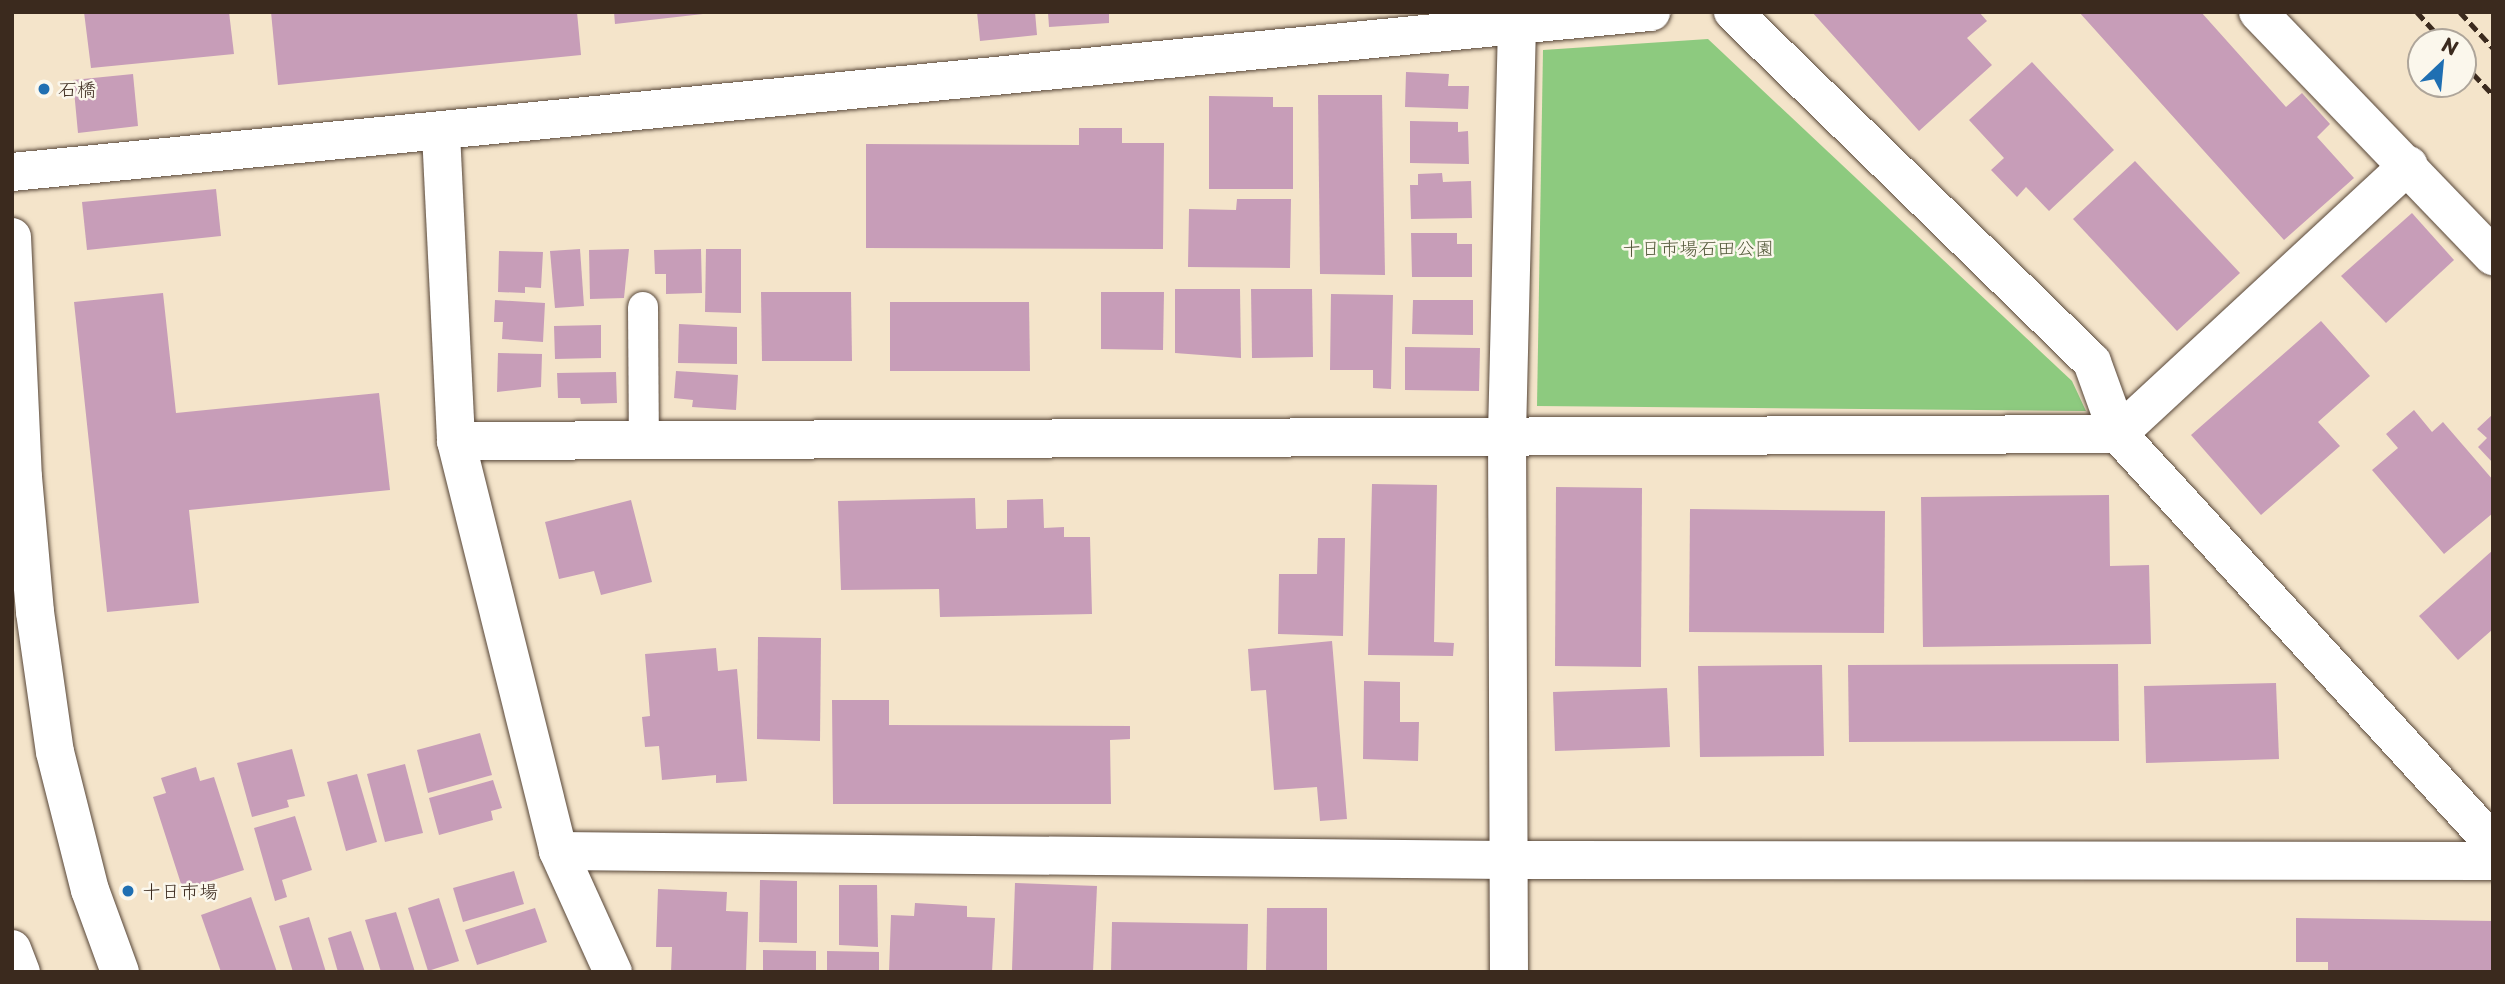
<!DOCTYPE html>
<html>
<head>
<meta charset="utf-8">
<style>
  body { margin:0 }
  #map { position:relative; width:2505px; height:984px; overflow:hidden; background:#f4e4ca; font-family:"Playpen Sans","Klee One",sans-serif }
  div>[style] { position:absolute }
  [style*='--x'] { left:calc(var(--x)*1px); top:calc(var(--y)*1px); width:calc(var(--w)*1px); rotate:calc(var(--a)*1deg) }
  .green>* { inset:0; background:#8dca7f }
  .building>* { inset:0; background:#c79db8 }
  .roads { filter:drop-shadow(0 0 2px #574638) drop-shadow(0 0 2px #574638) }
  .lane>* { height:30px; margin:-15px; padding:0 15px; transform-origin:15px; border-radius:15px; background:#fff }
  .street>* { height:38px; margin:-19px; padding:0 19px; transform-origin:19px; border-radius:19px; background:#fff }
  .secondary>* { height:38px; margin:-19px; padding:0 19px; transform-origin:19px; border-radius:19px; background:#fff }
  .rail>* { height:5px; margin-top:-2.5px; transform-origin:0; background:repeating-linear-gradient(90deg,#3b2a1e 0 10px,transparent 0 15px) }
  .dots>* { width:19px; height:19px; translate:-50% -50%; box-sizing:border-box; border:4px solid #fbf7ec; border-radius:50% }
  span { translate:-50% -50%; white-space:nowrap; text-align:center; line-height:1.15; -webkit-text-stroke:5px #fbf7ec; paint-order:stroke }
  .poi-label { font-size:19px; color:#3b2a1e }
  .left { translate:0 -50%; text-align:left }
  .park-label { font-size:19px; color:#545a3b }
  .frame { position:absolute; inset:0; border:14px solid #3b2a1e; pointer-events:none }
  .north { position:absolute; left:2407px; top:28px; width:70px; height:70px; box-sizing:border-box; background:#fbf7ec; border:2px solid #aea59a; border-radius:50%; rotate:26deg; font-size:19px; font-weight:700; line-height:28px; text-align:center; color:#3b2a1e }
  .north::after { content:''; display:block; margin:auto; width:24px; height:32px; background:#1f6fb2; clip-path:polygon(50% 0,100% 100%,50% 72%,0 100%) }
</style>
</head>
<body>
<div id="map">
  <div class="green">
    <i style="clip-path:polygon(1708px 39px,2072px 381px,2086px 411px,1537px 406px,1543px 50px)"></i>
  </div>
  <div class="building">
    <i style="clip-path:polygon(84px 12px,229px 12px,234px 54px,91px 68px)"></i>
    <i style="clip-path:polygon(271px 12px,577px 12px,581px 55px,278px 85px)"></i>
    <i style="clip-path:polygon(614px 12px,702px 12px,703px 14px,615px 24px)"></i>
    <i style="clip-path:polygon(977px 12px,1035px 12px,1037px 35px,980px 41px)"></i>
    <i style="clip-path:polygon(1048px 12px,1109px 12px,1109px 23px,1049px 27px)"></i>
    <i style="clip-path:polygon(1812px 12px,1979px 12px,1987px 21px,1967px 38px,1992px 65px,1919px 131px)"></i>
    <i style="clip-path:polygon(2079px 12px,2201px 12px,2286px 107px,2302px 93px,2330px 124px,2317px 137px,2354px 178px,2284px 240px)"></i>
    <i style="clip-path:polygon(2032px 62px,2114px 150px,2049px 211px,2026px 187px,2017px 197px,1991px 170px,2004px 158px,1969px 120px)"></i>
    <i style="clip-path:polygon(1406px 72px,1449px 74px,1448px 86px,1469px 86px,1468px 109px,1405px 107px)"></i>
    <i style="clip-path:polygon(133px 74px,138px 126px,78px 133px,73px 80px)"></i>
    <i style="clip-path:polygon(1318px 95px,1382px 95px,1385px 275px,1320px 274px)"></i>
    <i style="clip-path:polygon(1209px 96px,1273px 97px,1273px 107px,1293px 107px,1293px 189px,1209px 189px)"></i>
    <i style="clip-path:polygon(1410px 121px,1458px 122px,1458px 132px,1468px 131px,1469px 164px,1410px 163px)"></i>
    <i style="clip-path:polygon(1079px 128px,1122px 128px,1122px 143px,1164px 143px,1163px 249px,866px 248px,866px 144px,1079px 145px)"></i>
    <i style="clip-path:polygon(2135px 161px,2240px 273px,2177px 331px,2073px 219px)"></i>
    <i style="clip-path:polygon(1442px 173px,1443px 182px,1471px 181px,1472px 218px,1411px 219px,1410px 185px,1418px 185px,1418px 174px)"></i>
    <i style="clip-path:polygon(216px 189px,221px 236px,87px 250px,82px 202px)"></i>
    <i style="clip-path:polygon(1237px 199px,1291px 199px,1290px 268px,1188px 267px,1189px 209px,1236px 210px)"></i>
    <i style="clip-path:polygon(2412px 213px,2454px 260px,2386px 323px,2341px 276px)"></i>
    <i style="clip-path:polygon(1411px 233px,1457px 233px,1457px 244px,1472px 244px,1472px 277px,1412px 277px)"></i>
    <i style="clip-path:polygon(580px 249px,584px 306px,555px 308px,550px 251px)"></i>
    <i style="clip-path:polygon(629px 249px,624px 298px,590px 299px,589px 250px)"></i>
    <i style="clip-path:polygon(701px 249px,702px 293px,666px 294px,666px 274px,655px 274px,654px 250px)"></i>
    <i style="clip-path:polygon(706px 249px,741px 249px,741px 313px,705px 312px)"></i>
    <i style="clip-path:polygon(499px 251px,543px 252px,541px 288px,525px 287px,525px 293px,498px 292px)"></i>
    <i style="clip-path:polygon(1175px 289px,1240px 289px,1241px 358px,1175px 353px)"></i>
    <i style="clip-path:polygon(1251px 289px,1312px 289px,1313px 357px,1252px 358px)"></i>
    <i style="clip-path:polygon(761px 292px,851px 292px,852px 361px,762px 361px)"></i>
    <i style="clip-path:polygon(1101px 292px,1164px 292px,1163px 350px,1101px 349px)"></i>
    <i style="clip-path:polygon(163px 293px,176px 413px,379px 393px,390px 490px,189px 510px,199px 603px,107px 612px,74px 302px)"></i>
    <i style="clip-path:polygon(1331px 294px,1393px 295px,1391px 389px,1373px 388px,1373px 370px,1330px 370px)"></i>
    <i style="clip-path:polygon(495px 300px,545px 303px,543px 342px,502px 339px,503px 322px,494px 322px)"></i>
    <i style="clip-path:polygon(1413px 300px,1473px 300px,1473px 335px,1412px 334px)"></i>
    <i style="clip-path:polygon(890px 302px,1029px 302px,1030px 371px,890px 371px)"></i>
    <i style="clip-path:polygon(2321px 321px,2370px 376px,2318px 422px,2340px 446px,2261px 515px,2191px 435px)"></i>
    <i style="clip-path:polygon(679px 324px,737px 327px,737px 364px,678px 363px)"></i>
    <i style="clip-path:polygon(601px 325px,601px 358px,555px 359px,554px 326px)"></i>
    <i style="clip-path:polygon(1405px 347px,1480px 348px,1479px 391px,1405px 390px)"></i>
    <i style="clip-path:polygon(498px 353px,542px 354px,541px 387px,497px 392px)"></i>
    <i style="clip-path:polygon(676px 371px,738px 375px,736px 410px,692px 407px,693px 400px,674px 398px)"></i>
    <i style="clip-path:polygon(616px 372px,617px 403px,581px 404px,580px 398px,558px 398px,557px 373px)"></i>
    <i style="clip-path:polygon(2414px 410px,2432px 432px,2443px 422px,2493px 480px,2493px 513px,2444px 554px,2372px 470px,2398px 448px,2386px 434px)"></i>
    <i style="clip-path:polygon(2493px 414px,2493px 463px,2478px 447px,2487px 438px,2477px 429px)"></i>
    <i style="clip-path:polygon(1372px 484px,1437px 485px,1434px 642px,1454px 643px,1453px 656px,1368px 655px)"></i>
    <i style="clip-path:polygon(1556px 487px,1642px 488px,1641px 667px,1555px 666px)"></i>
    <i style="clip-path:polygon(2109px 495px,2110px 566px,2149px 565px,2151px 644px,1923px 647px,1921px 497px)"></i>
    <i style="clip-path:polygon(975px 498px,976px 529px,1007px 528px,1007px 500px,1043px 499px,1044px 528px,1064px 527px,1064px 537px,1090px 537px,1092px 614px,940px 617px,939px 589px,841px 590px,838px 501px)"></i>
    <i style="clip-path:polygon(631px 500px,652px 582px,601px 595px,594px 571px,559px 579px,545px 522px)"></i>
    <i style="clip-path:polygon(1690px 509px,1885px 511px,1884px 633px,1689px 632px)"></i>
    <i style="clip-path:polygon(1318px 538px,1345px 538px,1343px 636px,1278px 634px,1279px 574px,1317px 574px)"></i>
    <i style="clip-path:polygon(2493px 550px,2493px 629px,2458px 660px,2419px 616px)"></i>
    <i style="clip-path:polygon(758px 637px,821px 638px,820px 741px,757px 739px)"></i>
    <i style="clip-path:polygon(1332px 641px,1347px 819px,1320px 821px,1317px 787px,1274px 790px,1266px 690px,1251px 691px,1248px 649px)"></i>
    <i style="clip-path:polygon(716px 648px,718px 671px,737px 669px,747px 781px,716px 783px,716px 775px,662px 780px,659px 746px,645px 747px,642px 717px,650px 716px,645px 654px)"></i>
    <i style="clip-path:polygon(2118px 664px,2119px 741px,1849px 742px,1848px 665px)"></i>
    <i style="clip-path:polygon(1822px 665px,1824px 756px,1700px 757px,1698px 666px)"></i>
    <i style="clip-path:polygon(1364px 681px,1400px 682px,1400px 722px,1419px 722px,1418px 761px,1363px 759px)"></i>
    <i style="clip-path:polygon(2276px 683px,2279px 759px,2146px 763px,2144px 686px)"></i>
    <i style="clip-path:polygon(1667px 688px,1670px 747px,1555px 751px,1553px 692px)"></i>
    <i style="clip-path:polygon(832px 700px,889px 700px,889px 725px,1130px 726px,1130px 739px,1110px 740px,1111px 804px,833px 804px)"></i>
    <i style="clip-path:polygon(480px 733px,492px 775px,428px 793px,417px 750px)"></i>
    <i style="clip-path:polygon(292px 749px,305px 796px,287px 800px,289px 807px,252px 817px,237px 763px)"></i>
    <i style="clip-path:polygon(405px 764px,423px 833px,385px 842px,367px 774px)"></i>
    <i style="clip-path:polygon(196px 767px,200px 781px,214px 777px,244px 870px,183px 890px,153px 797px,166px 793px,161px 778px)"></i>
    <i style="clip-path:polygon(357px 774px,377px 842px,346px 851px,327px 782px)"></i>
    <i style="clip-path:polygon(493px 780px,502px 808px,491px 811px,493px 820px,439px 835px,429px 798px)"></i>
    <i style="clip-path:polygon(295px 816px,312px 870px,282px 880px,287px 897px,275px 901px,254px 828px)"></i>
    <i style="clip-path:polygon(514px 871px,524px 904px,463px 922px,453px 888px)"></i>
    <i style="clip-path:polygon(760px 880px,797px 881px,797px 943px,759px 942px)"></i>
    <i style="clip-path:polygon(1015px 883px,1097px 886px,1093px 972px,1012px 970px)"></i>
    <i style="clip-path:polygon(839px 885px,877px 885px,878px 947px,839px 945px)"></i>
    <i style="clip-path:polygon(658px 889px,727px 892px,726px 911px,748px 912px,746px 972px,671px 972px,672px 947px,656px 947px)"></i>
    <i style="clip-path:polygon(251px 897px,277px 972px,221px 972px,201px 915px)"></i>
    <i style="clip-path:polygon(439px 898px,459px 961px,428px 971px,408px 908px)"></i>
    <i style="clip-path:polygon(915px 903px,967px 906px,967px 917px,995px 918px,992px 972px,889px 972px,891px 915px,914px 916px)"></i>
    <i style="clip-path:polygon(535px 908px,547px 942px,477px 965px,465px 930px)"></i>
    <i style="clip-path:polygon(1267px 908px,1327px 908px,1327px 972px,1266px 972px)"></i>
    <i style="clip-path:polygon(396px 912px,415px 972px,381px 972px,365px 920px)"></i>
    <i style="clip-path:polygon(309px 917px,326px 972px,293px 972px,279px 926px)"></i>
    <i style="clip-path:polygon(2296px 918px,2493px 921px,2493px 972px,2328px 972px,2328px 962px,2296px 962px)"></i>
    <i style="clip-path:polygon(1112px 922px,1248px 924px,1247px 972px,1111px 972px)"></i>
    <i style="clip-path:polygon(351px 931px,365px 972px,338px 972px,328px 938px)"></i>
    <i style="clip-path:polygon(763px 950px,816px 951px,816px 972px,763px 972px)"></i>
    <i style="clip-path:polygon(827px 951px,879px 952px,879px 972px,827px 972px)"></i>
  </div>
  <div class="roads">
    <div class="lane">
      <i style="--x:643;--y:307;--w:133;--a:89.6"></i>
    </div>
    <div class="street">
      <i style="--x:1733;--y:12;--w:501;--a:44.27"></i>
      <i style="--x:2092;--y:362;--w:77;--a:70.1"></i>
      <i style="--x:2118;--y:434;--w:555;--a:47.48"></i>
      <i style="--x:2258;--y:12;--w:339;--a:46.1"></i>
      <i style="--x:441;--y:133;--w:308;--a:87.2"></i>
      <i style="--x:456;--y:441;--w:422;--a:76"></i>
      <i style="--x:558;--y:851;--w:133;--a:65.6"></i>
      <i style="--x:12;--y:172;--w:1647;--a:-5.58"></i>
      <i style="--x:456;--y:441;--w:1662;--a:-0.24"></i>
      <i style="--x:2118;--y:434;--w:396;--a:-42.8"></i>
      <i style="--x:558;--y:851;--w:949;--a:0.54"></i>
      <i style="--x:1507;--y:860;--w:986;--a:0.06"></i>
      <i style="--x:1509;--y:972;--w:538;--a:-90.21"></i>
      <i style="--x:1507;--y:434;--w:407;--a:-88.6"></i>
    </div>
    <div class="secondary">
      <i style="--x:12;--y:237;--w:240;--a:87.4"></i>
      <i style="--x:23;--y:477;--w:136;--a:84.9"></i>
      <i style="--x:35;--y:612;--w:141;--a:81.9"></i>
      <i style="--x:55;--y:752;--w:142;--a:75.8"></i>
      <i style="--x:90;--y:890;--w:87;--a:69.9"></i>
      <i style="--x:12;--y:949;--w:25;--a:69"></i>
    </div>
  </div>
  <div class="rail">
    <i style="--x:2417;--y:12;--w:40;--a:48"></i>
    <i style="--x:2460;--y:12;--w:49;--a:47.5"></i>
    <i style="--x:2463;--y:63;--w:44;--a:46.8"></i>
  </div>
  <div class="dots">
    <i style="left:44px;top:89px;background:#1f6fb2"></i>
    <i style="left:128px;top:891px;background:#1f6fb2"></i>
  </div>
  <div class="poi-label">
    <span class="left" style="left:58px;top:89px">石橋</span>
    <span class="left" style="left:142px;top:891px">十日市場</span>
  </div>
  <div class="park-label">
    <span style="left:1698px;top:248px">十日市場石田公園</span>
  </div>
  <div class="frame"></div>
  <div class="north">N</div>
</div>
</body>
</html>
